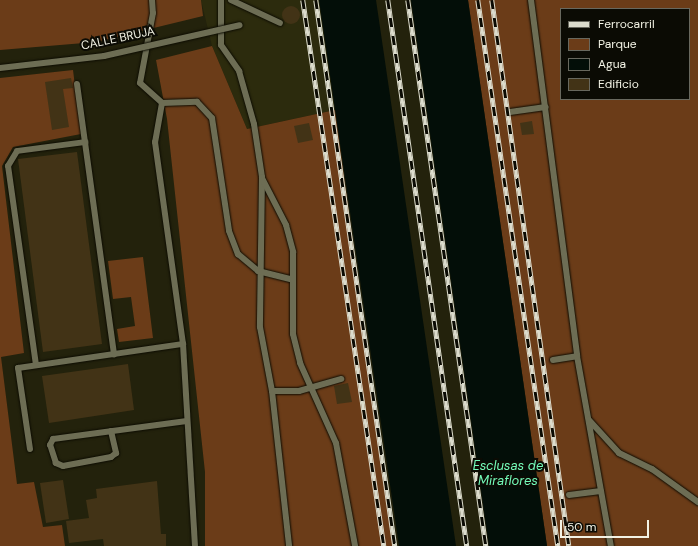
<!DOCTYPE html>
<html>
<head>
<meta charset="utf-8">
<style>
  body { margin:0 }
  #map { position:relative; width:698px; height:546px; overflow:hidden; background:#23220c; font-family:"DM Sans",sans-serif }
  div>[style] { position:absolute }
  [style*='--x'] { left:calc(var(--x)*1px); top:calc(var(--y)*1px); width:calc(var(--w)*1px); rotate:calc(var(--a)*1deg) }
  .built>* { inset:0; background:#2c2b0d }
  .green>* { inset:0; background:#6b3c18 }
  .water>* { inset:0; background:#030e08 }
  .building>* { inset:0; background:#423316 }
  .round { border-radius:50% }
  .roads { filter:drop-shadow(0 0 1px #0c0b00) drop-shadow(0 0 1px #0c0b00) }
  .service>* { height:6px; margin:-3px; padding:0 3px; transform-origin:3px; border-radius:3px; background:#6d6d54 }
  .rail>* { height:4.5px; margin-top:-2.25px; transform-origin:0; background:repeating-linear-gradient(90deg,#0b0b04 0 9px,#dcdccd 0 18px); box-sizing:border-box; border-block:1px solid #dcdccd }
  .bridges { filter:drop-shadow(0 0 1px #0c0b00) drop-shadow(0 0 1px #0c0b00) }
  .service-bridge>* { height:6px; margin:-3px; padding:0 3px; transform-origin:3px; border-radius:3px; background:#6d6d54 }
  span { translate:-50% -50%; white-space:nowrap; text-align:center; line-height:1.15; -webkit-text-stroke:4px #0b0b04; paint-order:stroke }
  .street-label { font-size:12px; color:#f3f3e5 }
  .water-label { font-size:13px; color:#74fcba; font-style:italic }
  .legend { position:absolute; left:560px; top:8px; width:130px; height:92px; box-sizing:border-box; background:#0b0b04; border:1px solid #68685e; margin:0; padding:5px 7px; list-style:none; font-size:12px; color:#f3f3e5 }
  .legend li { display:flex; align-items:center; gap:8px; height:20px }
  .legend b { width:20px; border:1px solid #68685e }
  .scale { position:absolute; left:560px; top:520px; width:89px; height:18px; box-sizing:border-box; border:2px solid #f3f3e5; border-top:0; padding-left:5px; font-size:12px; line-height:14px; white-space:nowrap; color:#f3f3e5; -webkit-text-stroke:3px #0b0b04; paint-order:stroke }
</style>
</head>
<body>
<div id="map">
  <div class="built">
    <i style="clip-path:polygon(201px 0,319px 0,335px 110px,247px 129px,212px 46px)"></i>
  </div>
  <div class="green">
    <i style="clip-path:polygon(0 0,201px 0,203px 16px,96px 42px,0 50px)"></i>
    <i style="clip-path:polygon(evenodd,468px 0,698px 0,698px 546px,547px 546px,468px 0,561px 9px,689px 9px,689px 99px,561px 99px,561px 9px)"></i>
    <i style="clip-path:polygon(212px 46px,247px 129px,335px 110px,394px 546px,205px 546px,205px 472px,167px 119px,156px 60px)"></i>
    <i style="clip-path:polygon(73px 70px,81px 134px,13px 147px,2px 166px,24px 353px,1px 357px,17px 484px,34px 482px,43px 527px,62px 525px,65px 546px,0 546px,0 78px)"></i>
    <i style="clip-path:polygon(143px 257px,153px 338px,119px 342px,117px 329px,135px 326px,131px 297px,113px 299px,108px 261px)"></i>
  </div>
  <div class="water">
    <i style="clip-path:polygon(319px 0,376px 0,456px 546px,399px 546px)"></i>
    <i style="clip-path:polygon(411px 0,468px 0,547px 546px,489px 546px)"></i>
  </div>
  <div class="building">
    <i class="round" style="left:282px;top:6px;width:18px;height:18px"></i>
    <i style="clip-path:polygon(71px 78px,73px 88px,63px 89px,69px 127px,52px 130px,45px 82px)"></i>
    <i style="clip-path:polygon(532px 121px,534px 134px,522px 135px,520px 123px)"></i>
    <i style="clip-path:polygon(309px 123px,313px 140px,298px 143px,294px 126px)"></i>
    <i style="clip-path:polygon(77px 152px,102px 344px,43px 352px,18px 159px)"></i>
    <i style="clip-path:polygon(128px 364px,134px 410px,49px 423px,42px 376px)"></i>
    <i style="clip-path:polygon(348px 383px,352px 402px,337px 404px,334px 386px)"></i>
    <i style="clip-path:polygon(63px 480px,69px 519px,46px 523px,40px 483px)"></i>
    <i style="clip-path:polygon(157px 481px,161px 534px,166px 534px,166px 546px,104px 546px,103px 539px,69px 543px,66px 521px,89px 518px,86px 500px,97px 498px,96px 489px)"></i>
  </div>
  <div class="roads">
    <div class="service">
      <i style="--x:152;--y:0;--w:13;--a:86"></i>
      <i style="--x:153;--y:13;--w:71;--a:100.5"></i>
      <i style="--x:140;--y:83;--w:30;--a:42"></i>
      <i style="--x:162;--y:103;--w:40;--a:100"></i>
      <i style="--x:155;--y:142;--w:204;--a:82.1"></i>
      <i style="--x:183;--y:344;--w:202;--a:86.6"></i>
      <i style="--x:221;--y:0;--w:45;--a:90"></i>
      <i style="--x:221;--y:45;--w:32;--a:55"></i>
      <i style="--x:239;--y:71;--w:55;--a:74.2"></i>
      <i style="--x:254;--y:124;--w:54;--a:81.4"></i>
      <i style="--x:262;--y:177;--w:150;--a:90.8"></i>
      <i style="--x:260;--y:327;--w:65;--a:79.4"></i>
      <i style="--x:272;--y:391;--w:156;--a:83.7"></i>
      <i style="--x:231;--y:0;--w:54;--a:25.1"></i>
      <i style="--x:531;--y:0;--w:359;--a:82.6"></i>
      <i style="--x:577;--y:356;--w:193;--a:79.9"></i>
      <i style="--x:77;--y:84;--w:273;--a:82.2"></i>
      <i style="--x:162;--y:103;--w:35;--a:-2"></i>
      <i style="--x:197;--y:102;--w:22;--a:47"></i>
      <i style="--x:212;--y:118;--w:114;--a:81.4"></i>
      <i style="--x:229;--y:231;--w:25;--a:69"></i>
      <i style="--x:238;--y:254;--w:26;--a:40"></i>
      <i style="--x:258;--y:271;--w:34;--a:14"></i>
      <i style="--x:510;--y:112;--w:36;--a:-8"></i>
      <i style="--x:262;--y:178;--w:53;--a:62.9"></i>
      <i style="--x:286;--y:225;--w:28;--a:75"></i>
      <i style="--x:293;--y:252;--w:82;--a:90"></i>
      <i style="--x:293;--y:334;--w:30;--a:76"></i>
      <i style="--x:300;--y:363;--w:88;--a:65.8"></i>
      <i style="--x:336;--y:443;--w:105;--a:79.5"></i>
      <i style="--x:553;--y:360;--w:24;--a:-9"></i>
      <i style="--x:36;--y:365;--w:201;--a:-98"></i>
      <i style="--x:8;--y:166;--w:17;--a:-59"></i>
      <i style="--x:17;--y:151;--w:69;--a:-7.5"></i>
      <i style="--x:272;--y:391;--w:27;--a:0"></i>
      <i style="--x:299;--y:391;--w:44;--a:-15.9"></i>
      <i style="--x:589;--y:420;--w:45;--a:47.7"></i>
      <i style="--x:619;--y:453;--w:37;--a:26"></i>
      <i style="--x:652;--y:469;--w:57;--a:35.7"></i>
      <i style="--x:111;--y:431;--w:23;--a:77"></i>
      <i style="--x:116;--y:453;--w:6;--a:141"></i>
      <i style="--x:111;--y:457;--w:49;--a:169.4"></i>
      <i style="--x:63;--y:466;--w:8;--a:-157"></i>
      <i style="--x:56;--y:463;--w:19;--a:-108"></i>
      <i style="--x:50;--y:445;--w:7;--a:-63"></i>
      <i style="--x:53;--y:439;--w:135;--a:-7.7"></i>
      <i style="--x:30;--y:449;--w:82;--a:-98.4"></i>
      <i style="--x:18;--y:368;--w:167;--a:-8.3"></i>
      <i style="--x:569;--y:495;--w:32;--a:-7"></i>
    </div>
  </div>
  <div class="rail">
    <i style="--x:303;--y:0;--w:552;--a:81.56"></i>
    <i style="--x:316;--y:0;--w:552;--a:81.77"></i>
    <i style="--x:388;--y:0;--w:552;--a:81.77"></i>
    <i style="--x:408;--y:0;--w:552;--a:81.87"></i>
    <i style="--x:478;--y:0;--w:552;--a:81.66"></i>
    <i style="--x:492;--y:0;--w:551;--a:81.97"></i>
  </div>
  <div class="bridges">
    <div class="service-bridge">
      <i style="--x:0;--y:68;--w:105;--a:-6.6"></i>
      <i style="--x:104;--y:56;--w:139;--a:-12.8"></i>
    </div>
  </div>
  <div class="street-label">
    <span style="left:118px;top:39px;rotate:-12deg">CALLE BRUJA</span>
  </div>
  <div class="water-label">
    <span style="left:508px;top:474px">Esclusas de<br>Miraflores</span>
  </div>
  <ul class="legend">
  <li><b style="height:5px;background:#dcdccd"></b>Ferrocarril</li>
  <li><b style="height:11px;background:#6b3c18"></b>Parque</li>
  <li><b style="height:11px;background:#030e08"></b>Agua</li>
  <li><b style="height:11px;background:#423316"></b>Edificio</li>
  </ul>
  <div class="scale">50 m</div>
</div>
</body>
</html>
